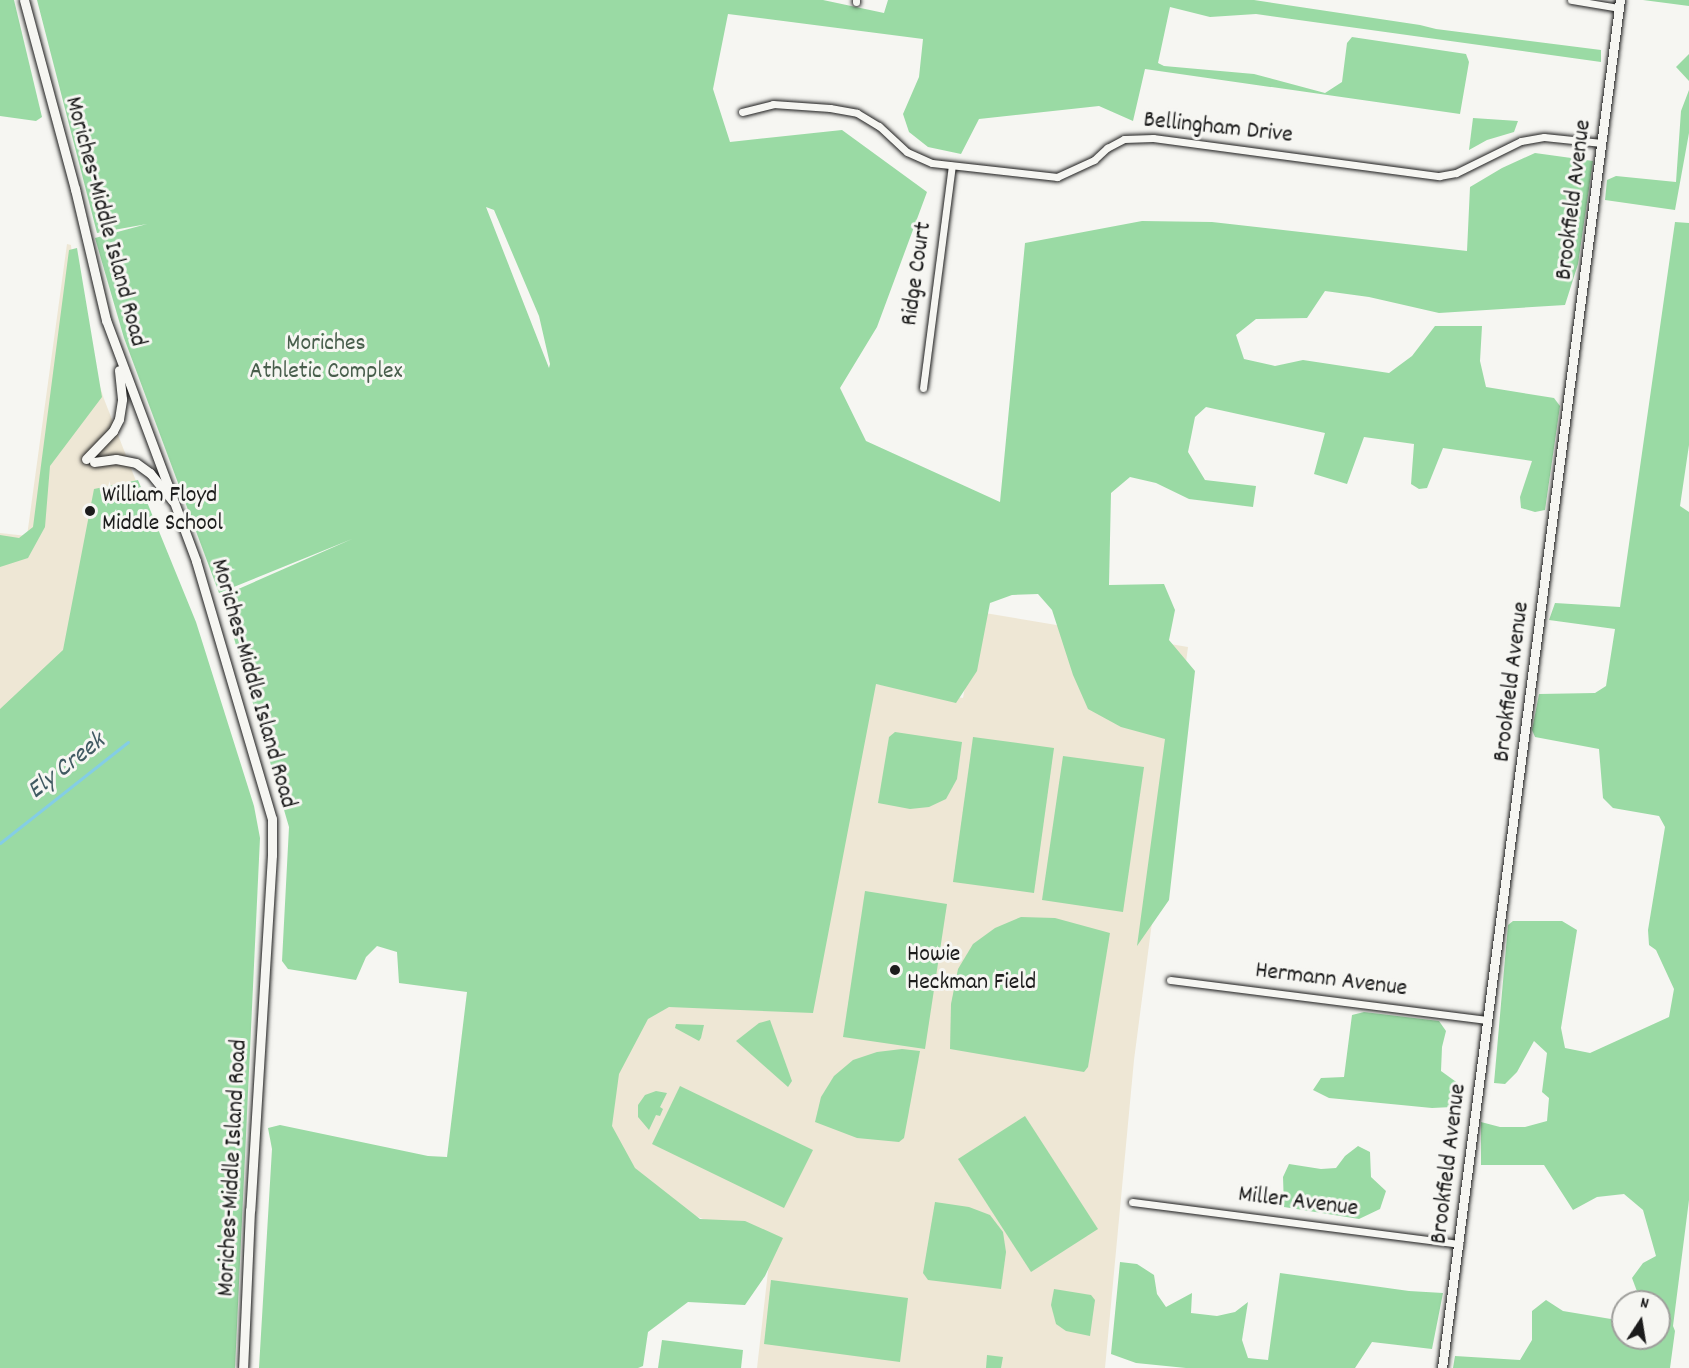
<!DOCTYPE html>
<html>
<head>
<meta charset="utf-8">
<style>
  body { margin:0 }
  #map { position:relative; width:1689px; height:1368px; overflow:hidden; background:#f6f6f2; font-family:Dekko,sans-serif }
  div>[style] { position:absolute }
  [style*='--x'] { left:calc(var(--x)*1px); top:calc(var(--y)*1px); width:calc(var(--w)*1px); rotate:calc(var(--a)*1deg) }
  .built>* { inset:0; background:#eee7d5 }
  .green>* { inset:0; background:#9adaa4 }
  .stream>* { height:3px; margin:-1.5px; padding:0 1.5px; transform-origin:1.5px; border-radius:1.5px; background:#84cde5 }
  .roads { filter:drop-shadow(0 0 2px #1c1c1c) drop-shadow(0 0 2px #1c1c1c) }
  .minor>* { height:7px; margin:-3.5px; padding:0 3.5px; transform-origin:3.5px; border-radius:3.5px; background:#f6f6f2 }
  .secondary>* { height:9px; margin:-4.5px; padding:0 4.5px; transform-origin:4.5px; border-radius:4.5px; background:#f6f6f2 }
  .dots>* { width:16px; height:16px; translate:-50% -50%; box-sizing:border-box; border:3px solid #f6f6f2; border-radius:50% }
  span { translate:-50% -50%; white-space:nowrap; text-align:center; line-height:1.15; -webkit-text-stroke:6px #f6f6f2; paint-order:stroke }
  .street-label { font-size:24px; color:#1c1c1c }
  .park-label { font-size:24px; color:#485e4c }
  .poi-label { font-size:24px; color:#1c1c1c }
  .left { translate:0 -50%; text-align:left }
  .water-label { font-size:26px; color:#405a62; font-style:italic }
  .north { position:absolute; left:1611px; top:1290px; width:60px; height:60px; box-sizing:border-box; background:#f6f6f2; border:2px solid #9f9f9c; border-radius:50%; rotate:12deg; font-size:16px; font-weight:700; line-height:24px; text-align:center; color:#1c1c1c }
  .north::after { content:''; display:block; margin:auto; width:21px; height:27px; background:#1c1c1c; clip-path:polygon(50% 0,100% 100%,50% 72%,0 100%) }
</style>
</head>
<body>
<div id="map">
  <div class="built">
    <i style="clip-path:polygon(67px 244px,71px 245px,77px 317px,104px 399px,186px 609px,0 735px,0 533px,27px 536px)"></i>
    <i style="clip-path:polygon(979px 612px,1188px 647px,1134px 1060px,1105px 1368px,757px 1368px,771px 1245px,598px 1179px,627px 989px,863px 682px,963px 698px)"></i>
  </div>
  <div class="green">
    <i style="clip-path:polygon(0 0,14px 0,42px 117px,36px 121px,0 116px)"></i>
    <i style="clip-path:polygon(evenodd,37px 0,823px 0,884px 13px,888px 0,1254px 0,1420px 25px,1436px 29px,1601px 50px,1601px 62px,1256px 14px,1210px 17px,1170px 7px,1158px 63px,1164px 66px,1254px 74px,1325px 93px,1342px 82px,1347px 43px,1352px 37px,1466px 54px,1469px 62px,1460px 114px,1145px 69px,1133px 121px,1099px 106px,979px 119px,961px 154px,928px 147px,909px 132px,903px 114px,919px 77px,923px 39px,728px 14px,713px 89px,730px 142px,842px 130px,927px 192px,877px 327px,840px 388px,866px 441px,1000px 502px,1025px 243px,1142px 221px,1212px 222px,1467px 251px,1470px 187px,1502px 168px,1535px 153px,1593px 161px,1578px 264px,1565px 305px,1439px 313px,1369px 297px,1325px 291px,1307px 318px,1256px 319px,1236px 335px,1244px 359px,1275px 366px,1303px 360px,1389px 373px,1412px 356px,1435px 326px,1482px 326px,1480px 361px,1486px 387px,1554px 398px,1560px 406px,1545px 510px,1535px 512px,1521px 508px,1520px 497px,1532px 461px,1443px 448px,1427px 488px,1419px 489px,1411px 484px,1414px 444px,1364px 437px,1347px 484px,1314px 474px,1325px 433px,1206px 407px,1195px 417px,1188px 452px,1205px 480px,1256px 486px,1253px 507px,1189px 499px,1156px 483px,1130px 477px,1111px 493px,1109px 585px,1164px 584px,1175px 610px,1169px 640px,1195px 671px,1169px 900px,1137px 946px,1165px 739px,1121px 727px,1088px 709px,1073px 675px,1052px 610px,1038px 594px,1012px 595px,990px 603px,977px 671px,956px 703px,876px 684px,813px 1013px,669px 1007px,648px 1019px,619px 1074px,612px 1126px,635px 1168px,700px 1219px,745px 1221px,783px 1238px,765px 1276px,745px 1305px,688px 1302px,648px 1332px,643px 1366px,638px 1368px,259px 1368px,272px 1149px,268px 1128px,280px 1125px,428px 1156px,447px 1157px,467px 992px,399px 983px,397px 952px,377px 946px,366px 957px,356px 980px,288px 969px,282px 961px,289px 827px,224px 604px,227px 594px,352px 539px,219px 593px,124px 338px,95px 238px,147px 224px,97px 233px,37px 0,486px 207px,494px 210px,539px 316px,550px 364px,549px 368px,486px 207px)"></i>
    <i style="clip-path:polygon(1643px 0,1689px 0,1689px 6px)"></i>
    <i style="clip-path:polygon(1689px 54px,1689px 81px,1676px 67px)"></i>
    <i style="clip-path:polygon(1689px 90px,1689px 133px,1675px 210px,1605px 200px,1607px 180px,1616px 176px,1676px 182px,1681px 111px)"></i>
    <i style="clip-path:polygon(1473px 118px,1518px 121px,1514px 132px,1487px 140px,1469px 150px)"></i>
    <i style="clip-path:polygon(1675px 222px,1689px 223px,1689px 445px,1680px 506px,1689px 512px,1689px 1200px,1673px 1326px,1675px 1331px,1670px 1368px,1453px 1368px,1455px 1356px,1520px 1360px,1532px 1340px,1532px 1311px,1546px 1300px,1563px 1311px,1623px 1321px,1623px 1338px,1659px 1338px,1659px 1302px,1641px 1302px,1632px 1278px,1643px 1263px,1656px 1256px,1643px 1210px,1624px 1194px,1597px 1197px,1573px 1210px,1544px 1165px,1481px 1165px,1481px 1122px,1500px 1127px,1525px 1127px,1547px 1121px,1549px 1098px,1542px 1092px,1547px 1053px,1534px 1041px,1517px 1072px,1505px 1084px,1494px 1083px,1508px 925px,1513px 921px,1562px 921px,1577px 930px,1561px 1028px,1565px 1048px,1590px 1053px,1669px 1017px,1674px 989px,1656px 950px,1649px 945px,1648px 930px,1665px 827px,1659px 816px,1613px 808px,1603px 798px,1599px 749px,1535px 737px,1532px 730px,1539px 694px,1595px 693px,1606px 686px,1615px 629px,1549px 620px,1555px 603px,1620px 607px)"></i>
    <i style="clip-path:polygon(77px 248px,102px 397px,50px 466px,45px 527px,28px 558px,0 567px,0 535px,19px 538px,33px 527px,69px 250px)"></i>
    <i style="clip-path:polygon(138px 480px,196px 622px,254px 806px,260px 838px,235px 1368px,0 1368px,0 709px,63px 650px,94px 489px)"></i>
    <i style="clip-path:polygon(895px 732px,962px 742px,957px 779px,946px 799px,929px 807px,910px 809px,878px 803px,889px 737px)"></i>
    <i style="clip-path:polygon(973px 737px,1054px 748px,1034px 893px,953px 882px)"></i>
    <i style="clip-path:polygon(1063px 756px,1144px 767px,1123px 912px,1042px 900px)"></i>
    <i style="clip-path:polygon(865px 891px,947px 904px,925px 1049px,843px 1037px)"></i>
    <i style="clip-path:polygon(1021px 917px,1055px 918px,1110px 933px,1088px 1067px,1084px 1072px,950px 1049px,951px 1004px,958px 969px,973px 944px,995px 928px)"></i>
    <i style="clip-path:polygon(1364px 1012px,1439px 1021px,1446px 1031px,1442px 1047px,1441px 1071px,1459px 1084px,1452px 1107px,1432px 1108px,1329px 1098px,1313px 1090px,1321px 1078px,1344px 1077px,1352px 1015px)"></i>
    <i style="clip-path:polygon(770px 1020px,792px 1081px,788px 1087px,736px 1041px,759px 1023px)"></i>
    <i style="clip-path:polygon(676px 1024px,704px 1025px,701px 1038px,699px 1041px,675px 1028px)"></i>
    <i style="clip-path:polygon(902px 1049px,920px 1051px,904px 1138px,899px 1142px,857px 1138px,815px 1122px,821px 1097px,834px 1076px,853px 1060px,877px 1052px)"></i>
    <i style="clip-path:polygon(680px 1086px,813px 1150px,784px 1208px,652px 1144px)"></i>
    <i style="clip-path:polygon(656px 1091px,667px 1093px,660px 1107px,663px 1109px,660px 1116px,656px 1115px,649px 1130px,638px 1117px,638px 1105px,645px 1095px)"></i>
    <i style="clip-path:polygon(1025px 1116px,1098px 1229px,1031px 1272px,958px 1159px)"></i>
    <i style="clip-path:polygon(1358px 1146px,1370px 1152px,1371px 1177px,1386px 1191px,1380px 1209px,1359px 1219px,1284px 1207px,1283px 1177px,1289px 1164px,1321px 1169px,1336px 1168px,1345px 1156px)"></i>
    <i style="clip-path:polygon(935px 1202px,969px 1207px,990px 1215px,1003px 1232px,1006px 1252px,1001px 1289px,928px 1280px,923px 1273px)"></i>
    <i style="clip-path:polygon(1120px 1262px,1137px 1264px,1154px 1275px,1157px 1294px,1166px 1307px,1192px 1293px,1191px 1313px,1217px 1316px,1235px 1312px,1248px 1302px,1242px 1340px,1248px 1358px,1268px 1360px,1280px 1273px,1409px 1291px,1443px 1293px,1432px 1349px,1372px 1342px,1355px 1368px,1186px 1368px,1136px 1363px,1111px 1354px)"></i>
    <i style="clip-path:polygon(771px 1280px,908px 1298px,900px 1362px,764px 1344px)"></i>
    <i style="clip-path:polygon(1054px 1289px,1091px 1295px,1095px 1300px,1090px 1336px,1066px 1331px,1056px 1324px,1051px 1305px)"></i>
    <i style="clip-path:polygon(662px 1340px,743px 1350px,741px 1368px,658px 1368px)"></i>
    <i style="clip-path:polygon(987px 1355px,1003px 1357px,1001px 1368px,986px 1368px)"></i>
  </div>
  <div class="stream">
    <i style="--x:0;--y:843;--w:163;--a:-38.3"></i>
  </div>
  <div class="roads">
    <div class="minor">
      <i style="--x:1571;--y:0;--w:49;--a:9.5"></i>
      <i style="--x:856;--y:2;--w:2;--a:-90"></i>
      <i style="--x:742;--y:112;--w:32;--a:-14"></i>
      <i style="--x:773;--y:104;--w:57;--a:4"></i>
      <i style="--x:830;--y:108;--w:27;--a:10"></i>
      <i style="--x:857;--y:113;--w:26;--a:31"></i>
      <i style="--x:879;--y:126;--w:38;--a:43"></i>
      <i style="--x:907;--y:152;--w:27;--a:24"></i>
      <i style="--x:932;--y:163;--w:126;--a:6.4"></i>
      <i style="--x:1057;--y:177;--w:41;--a:-24.7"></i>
      <i style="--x:1094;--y:160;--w:18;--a:-43"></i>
      <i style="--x:1107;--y:148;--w:19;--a:-28"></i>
      <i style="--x:1124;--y:139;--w:29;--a:-2"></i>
      <i style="--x:1153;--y:138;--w:289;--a:7.6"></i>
      <i style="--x:1439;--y:176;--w:17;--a:-10"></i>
      <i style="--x:1456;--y:173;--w:72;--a:-26.2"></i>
      <i style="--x:1521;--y:141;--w:23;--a:-10"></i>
      <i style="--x:1544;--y:137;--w:58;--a:5.9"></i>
      <i style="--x:923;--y:388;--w:224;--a:-82.6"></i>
      <i style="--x:1170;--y:980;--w:320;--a:7.2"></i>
      <i style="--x:1132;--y:1202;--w:330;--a:7.3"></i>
    </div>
    <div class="secondary">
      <i style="--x:24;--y:0;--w:196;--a:74.9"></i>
      <i style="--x:75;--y:189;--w:135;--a:76.7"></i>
      <i style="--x:106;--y:320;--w:257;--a:69.5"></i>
      <i style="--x:196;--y:561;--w:269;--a:73.6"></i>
      <i style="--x:272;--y:819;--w:36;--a:90"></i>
      <i style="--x:272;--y:855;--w:356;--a:93.5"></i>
      <i style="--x:250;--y:1210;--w:158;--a:92.5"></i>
      <i style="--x:86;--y:459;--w:39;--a:-46"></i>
      <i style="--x:113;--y:431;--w:13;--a:-63"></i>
      <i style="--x:119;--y:419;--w:20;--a:-81"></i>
      <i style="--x:122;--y:399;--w:29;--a:-96"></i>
      <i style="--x:94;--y:462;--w:22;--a:-8"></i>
      <i style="--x:116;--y:459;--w:20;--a:11"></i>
      <i style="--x:136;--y:463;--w:17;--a:36"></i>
      <i style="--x:150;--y:473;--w:36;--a:51"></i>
      <i style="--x:1442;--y:1368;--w:1380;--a:-82.59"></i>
    </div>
  </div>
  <div class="dots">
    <i style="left:90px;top:511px;background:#1c1c1c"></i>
    <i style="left:895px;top:970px;background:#1c1c1c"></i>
  </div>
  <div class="street-label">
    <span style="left:1218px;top:129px;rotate:6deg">Bellingham Drive</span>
    <span style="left:1575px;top:200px;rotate:-83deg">Brookfield Avenue</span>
    <span style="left:104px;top:222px;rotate:75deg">Moriches-Middle Island Road</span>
    <span style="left:918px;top:274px;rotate:-82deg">Ridge Court</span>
    <span style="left:1513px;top:682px;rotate:-83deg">Brookfield Avenue</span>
    <span style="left:252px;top:684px;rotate:74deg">Moriches-Middle Island Road</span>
    <span style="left:1331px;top:981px;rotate:7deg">Hermann Avenue</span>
    <span style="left:1450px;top:1164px;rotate:-83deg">Brookfield Avenue</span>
    <span style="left:234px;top:1168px;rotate:-87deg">Moriches-Middle Island Road</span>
    <span style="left:1298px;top:1203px;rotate:7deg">Miller Avenue</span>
  </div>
  <div class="park-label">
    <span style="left:326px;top:359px">Moriches<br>Athletic Complex</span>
  </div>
  <div class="poi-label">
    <span class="left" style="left:102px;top:511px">William Floyd<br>Middle School</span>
    <span class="left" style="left:907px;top:970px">Howie<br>Heckman Field</span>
  </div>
  <div class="water-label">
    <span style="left:67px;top:767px;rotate:-38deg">Ely Creek</span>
  </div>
  <div class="north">N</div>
</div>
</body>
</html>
